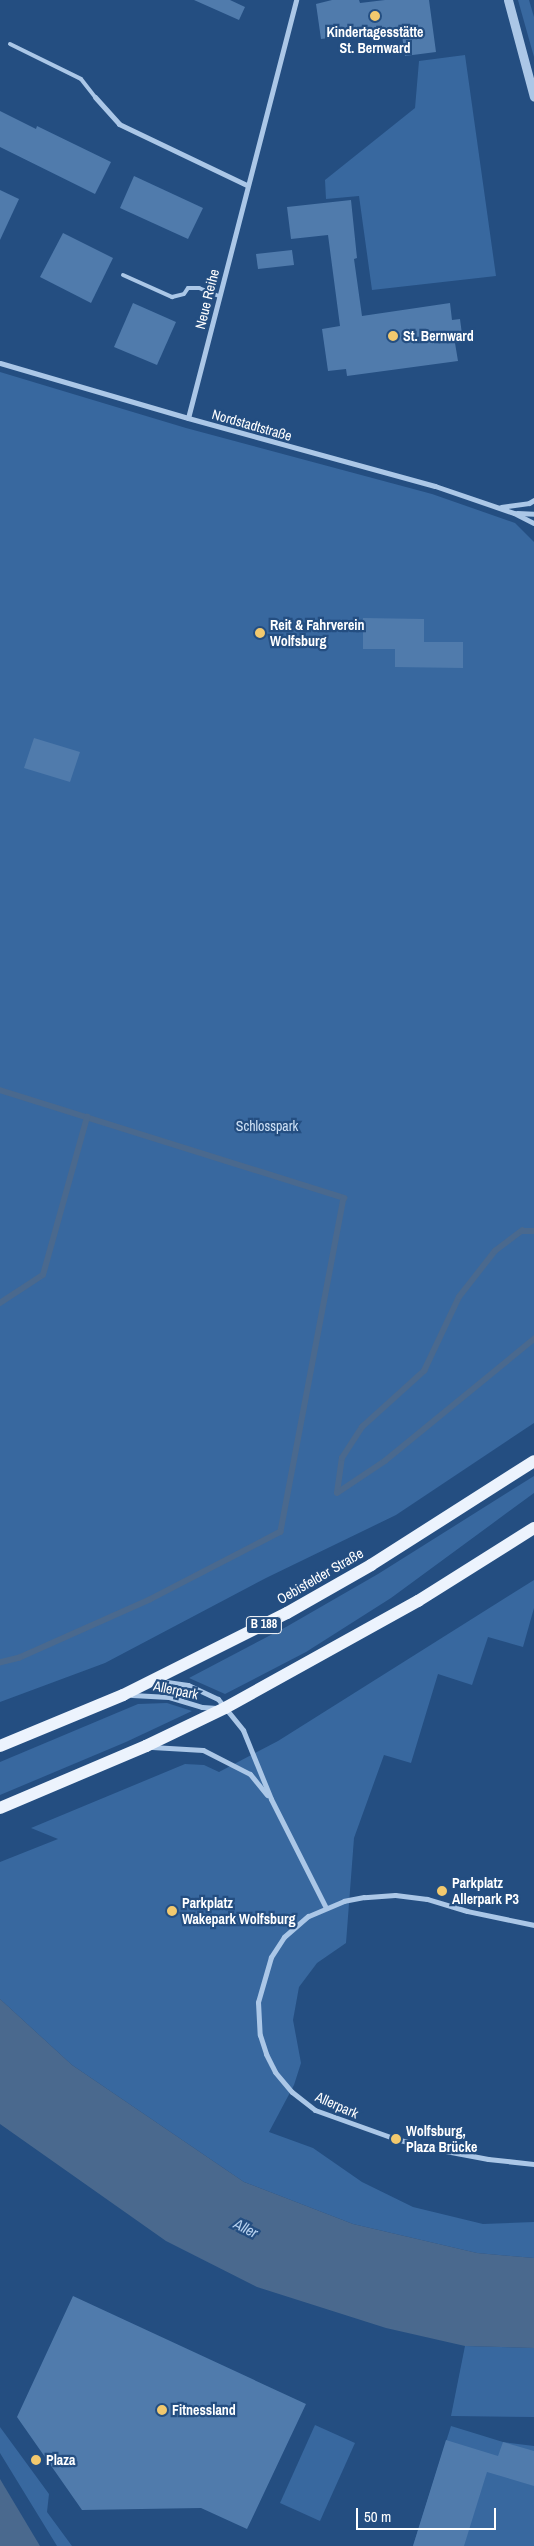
<!DOCTYPE html>
<html>
<head>
<meta charset="utf-8">
<style>
  body { margin:0 }
  #map { position:relative; width:534px; height:2546px; overflow:hidden; background:#244e81; font-family:"Archivo Narrow",sans-serif }
  div>[style] { position:absolute }
  [style*='--x'] { left:calc(var(--x)*1px); top:calc(var(--y)*1px); width:calc(var(--w)*1px); rotate:calc(var(--a)*1deg) }
  .green>* { inset:0; background:#38689f }
  .water>* { inset:0; background:#4a698e }
  .stream>* { height:5.5px; margin:-2.75px; padding:0 2.75px; transform-origin:2.75px; border-radius:2.75px; background:#4a698e }
  .building>* { inset:0; background:#507bac }
  .service>* { height:4px; margin:-2px; padding:0 2px; transform-origin:2px; border-radius:2px; background:#abc7e7 }
  .minor>* { height:5px; margin:-2.5px; padding:0 2.5px; transform-origin:2.5px; border-radius:2.5px; background:#abc7e7 }
  .tertiary>* { height:9px; margin:-4.5px; padding:0 4.5px; transform-origin:4.5px; border-radius:4.5px; background:#abc7e7 }
  .primary>* { height:12px; margin:-6px; padding:0 6px; transform-origin:6px; border-radius:6px; background:#ecf3fd }
  .dots>* { width:14px; height:14px; translate:-50% -50%; box-sizing:border-box; border:2px solid #244e81; border-radius:50% }
  span { translate:-50% -50%; white-space:nowrap; text-align:center; line-height:1.15; -webkit-text-stroke:4.5px #244e81; paint-order:stroke }
  .shield-label span { padding:1px 4px; background:#244e81; border:1px solid; border-radius:4px; -webkit-text-stroke-width:0 }
  .shield-label { font-size:12px; color:#fff; font-weight:700 }
  .poi-label { font-size:14px; color:#fff; font-weight:700 }
  .left { translate:0 -50%; text-align:left }
  .street-label { font-size:14px; color:#fff }
  .park-label { font-size:14px; color:#cee1f6 }
  .water-label { font-size:15px; color:#b6d1ef; font-style:italic }
  .scale { position:absolute; left:356px; top:2508px; width:140px; height:22px; box-sizing:border-box; border:2px solid #fff; border-top:0; padding-left:6px; font-size:15px; line-height:18px; white-space:nowrap; color:#fff; -webkit-text-stroke:4px #244e81; paint-order:stroke }
</style>
</head>
<body>
<div id="map">
  <div class="green">
    <i style="clip-path:polygon(518px 0,529px 0,534px 17px,534px 57px)"></i>
    <i style="clip-path:polygon(465px 55px,496px 276px,372px 290px,359px 196px,326px 199px,325px 180px,415px 108px,419px 61px)"></i>
    <i style="clip-path:polygon(0 372px,186px 428px,432px 494px,515px 523px,534px 542px,534px 1423px,396px 1515px,266px 1578px,105px 1663px,0 1702px)"></i>
    <i style="clip-path:polygon(534px 1476px,534px 1493px,391px 1598px,306px 1652px,225px 1694px,189px 1678px,286px 1627px,378px 1574px)"></i>
    <i style="clip-path:polygon(534px 1580px,534px 1608px,523px 1647px,488px 1637px,472px 1685px,438px 1674px,411px 1763px,384px 1755px,354px 1838px,346px 1943px,317px 1963px,299px 1987px,293px 2020px,301px 2063px,294px 2085px,269px 2132px,313px 2148px,362px 2182px,413px 2207px,483px 2224px,534px 2222px,534px 2258px,477px 2253px,353px 2224px,244px 2182px,72px 2065px,0 1999px,0 1862px,58px 1839px,31px 1828px,185px 1764px,204px 1765px,219px 1772px,278px 1741px)"></i>
    <i style="clip-path:polygon(167px 1703px,192px 1711px,126px 1742px,0 1795px,0 1762px,138px 1704px)"></i>
    <i style="clip-path:polygon(465px 2346px,534px 2348px,534px 2417px,451px 2416px)"></i>
    <i style="clip-path:polygon(315px 2425px,355px 2443px,320px 2521px,280px 2503px)"></i>
    <i style="clip-path:polygon(451px 2426px,503px 2442px,534px 2446px,534px 2546px,413px 2546px)"></i>
    <i style="clip-path:polygon(0 2427px,49px 2494px,47px 2512px,72px 2546px,57px 2546px,0 2453px)"></i>
  </div>
  <div class="water">
    <i style="clip-path:polygon(0 1999px,72px 2065px,244px 2182px,353px 2224px,477px 2253px,534px 2258px,534px 2348px,465px 2346px,386px 2328px,257px 2287px,166px 2241px,0 2124px)"></i>
    <i style="clip-path:polygon(0 2479px,40px 2546px,0 2546px)"></i>
  </div>
  <div class="stream">
    <i style="--x:0;--y:1090;--w:361;--a:17.4"></i>
    <i style="--x:344;--y:1198;--w:340;--a:100.7"></i>
    <i style="--x:281;--y:1532;--w:148;--a:152.6"></i>
    <i style="--x:150;--y:1600;--w:142;--a:156"></i>
    <i style="--x:20;--y:1658;--w:21;--a:166"></i>
    <i style="--x:0;--y:1303;--w:51;--a:-33.1"></i>
    <i style="--x:43;--y:1275;--w:164;--a:-74.4"></i>
    <i style="--x:337;--y:1493;--w:35;--a:-82"></i>
    <i style="--x:342;--y:1458;--w:37;--a:-57"></i>
    <i style="--x:362;--y:1427;--w:84;--a:-42.1"></i>
    <i style="--x:424;--y:1371;--w:82;--a:-64.7"></i>
    <i style="--x:459;--y:1297;--w:58;--a:-52"></i>
    <i style="--x:495;--y:1251;--w:34;--a:-37"></i>
    <i style="--x:522;--y:1231;--w:12;--a:0"></i>
    <i style="--x:337;--y:1493;--w:58;--a:-33.7"></i>
    <i style="--x:385;--y:1461;--w:193;--a:-39.3"></i>
  </div>
  <div class="building">
    <i style="clip-path:polygon(194px 0,230px 0,245px 7px,239px 20px)"></i>
    <i style="clip-path:polygon(332px 0,359px 0,360px 3px,385px 0,429px 0,436px 52px,405px 56px,401px 29px,321px 39px,316px 4px)"></i>
    <i style="clip-path:polygon(0 111px,36px 129px,37px 126px,111px 162px,95px 194px,0 147px)"></i>
    <i style="clip-path:polygon(134px 176px,203px 208px,188px 239px,120px 208px)"></i>
    <i style="clip-path:polygon(0 190px,19px 199px,0 240px)"></i>
    <i style="clip-path:polygon(351px 200px,357px 258px,354px 259px,362px 316px,450px 303px,452px 320px,460px 319px,463px 342px,455px 343px,458px 361px,347px 376px,346px 369px,328px 371px,322px 329px,340px 326px,328px 235px,291px 239px,287px 207px)"></i>
    <i style="clip-path:polygon(63px 233px,113px 258px,91px 303px,40px 277px)"></i>
    <i style="clip-path:polygon(292px 250px,294px 265px,258px 269px,256px 254px)"></i>
    <i style="clip-path:polygon(133px 303px,176px 322px,157px 365px,114px 347px)"></i>
    <i style="clip-path:polygon(363px 618px,424px 619px,424px 642px,463px 642px,463px 668px,395px 667px,395px 649px,363px 649px)"></i>
    <i style="clip-path:polygon(34px 738px,80px 752px,70px 782px,24px 768px)"></i>
    <i style="clip-path:polygon(73px 2296px,306px 2404px,247px 2529px,201px 2508px,82px 2510px,17px 2417px)"></i>
    <i style="clip-path:polygon(446px 2440px,498px 2456px,503px 2442px,534px 2451px,534px 2486px,487px 2472px,464px 2546px,413px 2546px)"></i>
  </div>
  <div class="service">
    <i style="--x:10;--y:44;--w:79;--a:26.2"></i>
    <i style="--x:81;--y:79;--w:23;--a:52"></i>
    <i style="--x:123;--y:275;--w:54;--a:24.2"></i>
    <i style="--x:172;--y:297;--w:12;--a:-14"></i>
    <i style="--x:184;--y:294;--w:7;--a:-56"></i>
    <i style="--x:188;--y:288;--w:11;--a:0"></i>
    <i style="--x:199;--y:288;--w:22;--a:22"></i>
  </div>
  <div class="minor">
    <i style="--x:95;--y:97;--w:36;--a:48"></i>
    <i style="--x:119;--y:124;--w:142;--a:25.5"></i>
    <i style="--x:0;--y:363;--w:196;--a:16.3"></i>
    <i style="--x:188;--y:418;--w:256;--a:15.4"></i>
    <i style="--x:435;--y:486;--w:83;--a:18.9"></i>
    <i style="--x:514;--y:513;--w:22;--a:27"></i>
    <i style="--x:188;--y:418;--w:432;--a:-75.5"></i>
    <i style="--x:501;--y:507;--w:28;--a:-8"></i>
    <i style="--x:529;--y:503;--w:6;--a:-31"></i>
    <i style="--x:517;--y:513;--w:17;--a:3"></i>
    <i style="--x:160;--y:1681;--w:28;--a:8"></i>
    <i style="--x:188;--y:1685;--w:33;--a:25"></i>
    <i style="--x:218;--y:1699;--w:40;--a:51"></i>
    <i style="--x:243;--y:1730;--w:74;--a:67.9"></i>
    <i style="--x:271;--y:1799;--w:122;--a:63.2"></i>
    <i style="--x:132;--y:1695;--w:37;--a:3"></i>
    <i style="--x:169;--y:1697;--w:34;--a:17"></i>
    <i style="--x:202;--y:1707;--w:15;--a:4"></i>
    <i style="--x:152;--y:1747;--w:51;--a:3.4"></i>
    <i style="--x:203;--y:1750;--w:53;--a:27.1"></i>
    <i style="--x:250;--y:1774;--w:27;--a:51"></i>
    <i style="--x:534;--y:1925;--w:68;--a:-168.2"></i>
    <i style="--x:467;--y:1911;--w:42;--a:-163.3"></i>
    <i style="--x:427;--y:1899;--w:32;--a:-173"></i>
    <i style="--x:395;--y:1895;--w:31;--a:176"></i>
    <i style="--x:364;--y:1897;--w:20;--a:169"></i>
    <i style="--x:344;--y:1901;--w:39;--a:157"></i>
    <i style="--x:308;--y:1916;--w:32;--a:139"></i>
    <i style="--x:284;--y:1937;--w:24;--a:123"></i>
    <i style="--x:271;--y:1957;--w:47;--a:106.1"></i>
    <i style="--x:258;--y:2002;--w:33;--a:87"></i>
    <i style="--x:260;--y:2035;--w:20;--a:72"></i>
    <i style="--x:266;--y:2054;--w:20;--a:63"></i>
    <i style="--x:275;--y:2072;--w:26;--a:50"></i>
    <i style="--x:292;--y:2092;--w:29;--a:38"></i>
    <i style="--x:315;--y:2110;--w:86;--a:19.7"></i>
    <i style="--x:396;--y:2139;--w:40;--a:14.4"></i>
    <i style="--x:435;--y:2149;--w:54;--a:10.7"></i>
    <i style="--x:488;--y:2159;--w:46;--a:6.2"></i>
  </div>
  <div class="tertiary">
    <i style="--x:508;--y:0;--w:100;--a:75"></i>
  </div>
  <div class="primary">
    <i style="--x:0;--y:1746;--w:133;--a:-22.5"></i>
    <i style="--x:123;--y:1695;--w:183;--a:-26.6"></i>
    <i style="--x:287;--y:1613;--w:97;--a:-29.7"></i>
    <i style="--x:371;--y:1565;--w:193;--a:-32.5"></i>
    <i style="--x:0;--y:1808;--w:159;--a:-23"></i>
    <i style="--x:146;--y:1746;--w:88;--a:-25.7"></i>
    <i style="--x:225;--y:1708;--w:221;--a:-29"></i>
    <i style="--x:418;--y:1601;--w:137;--a:-32.2"></i>
  </div>
  <div class="dots">
    <i style="left:375px;top:16px;background:#f2c96e"></i>
    <i style="left:393px;top:336px;background:#f2c96e"></i>
    <i style="left:260px;top:633px;background:#f2c96e"></i>
    <i style="left:442px;top:1891px;background:#f2c96e"></i>
    <i style="left:172px;top:1911px;background:#f2c96e"></i>
    <i style="left:396px;top:2139px;background:#f2c96e"></i>
    <i style="left:162px;top:2410px;background:#f2c96e"></i>
    <i style="left:36px;top:2460px;background:#f2c96e"></i>
  </div>
  <div class="shield-label">
    <span style="left:264px;top:1625px">B 188</span>
  </div>
  <div class="poi-label">
    <span style="left:375px;top:40px">Kindertagesstätte<br>St. Bernward</span>
    <span class="left" style="left:403px;top:336px">St. Bernward</span>
    <span class="left" style="left:270px;top:633px">Reit &amp; Fahrverein<br>Wolfsburg</span>
    <span class="left" style="left:452px;top:1891px">Parkplatz<br>Allerpark P3</span>
    <span class="left" style="left:182px;top:1911px">Parkplatz<br>Wakepark Wolfsburg</span>
    <span class="left" style="left:406px;top:2139px">Wolfsburg,<br>Plaza Brücke</span>
    <span class="left" style="left:172px;top:2410px">Fitnessland</span>
    <span class="left" style="left:46px;top:2460px">Plaza</span>
  </div>
  <div class="street-label">
    <span style="left:207px;top:299px;rotate:-76deg">Neue Reihe</span>
    <span style="left:252px;top:425px;rotate:16deg">Nordstadtstraße</span>
    <span style="left:320px;top:1576px;rotate:-30deg">Oebisfelder Straße</span>
    <span style="left:176px;top:1690px;rotate:12deg">Allerpark</span>
    <span style="left:337px;top:2105px;rotate:24deg">Allerpark</span>
  </div>
  <div class="park-label">
    <span style="left:267px;top:1126px">Schlosspark</span>
  </div>
  <div class="water-label">
    <span style="left:246px;top:2228px;rotate:27deg">Aller</span>
  </div>
  <div class="scale">50 m</div>
</div>
</body>
</html>
